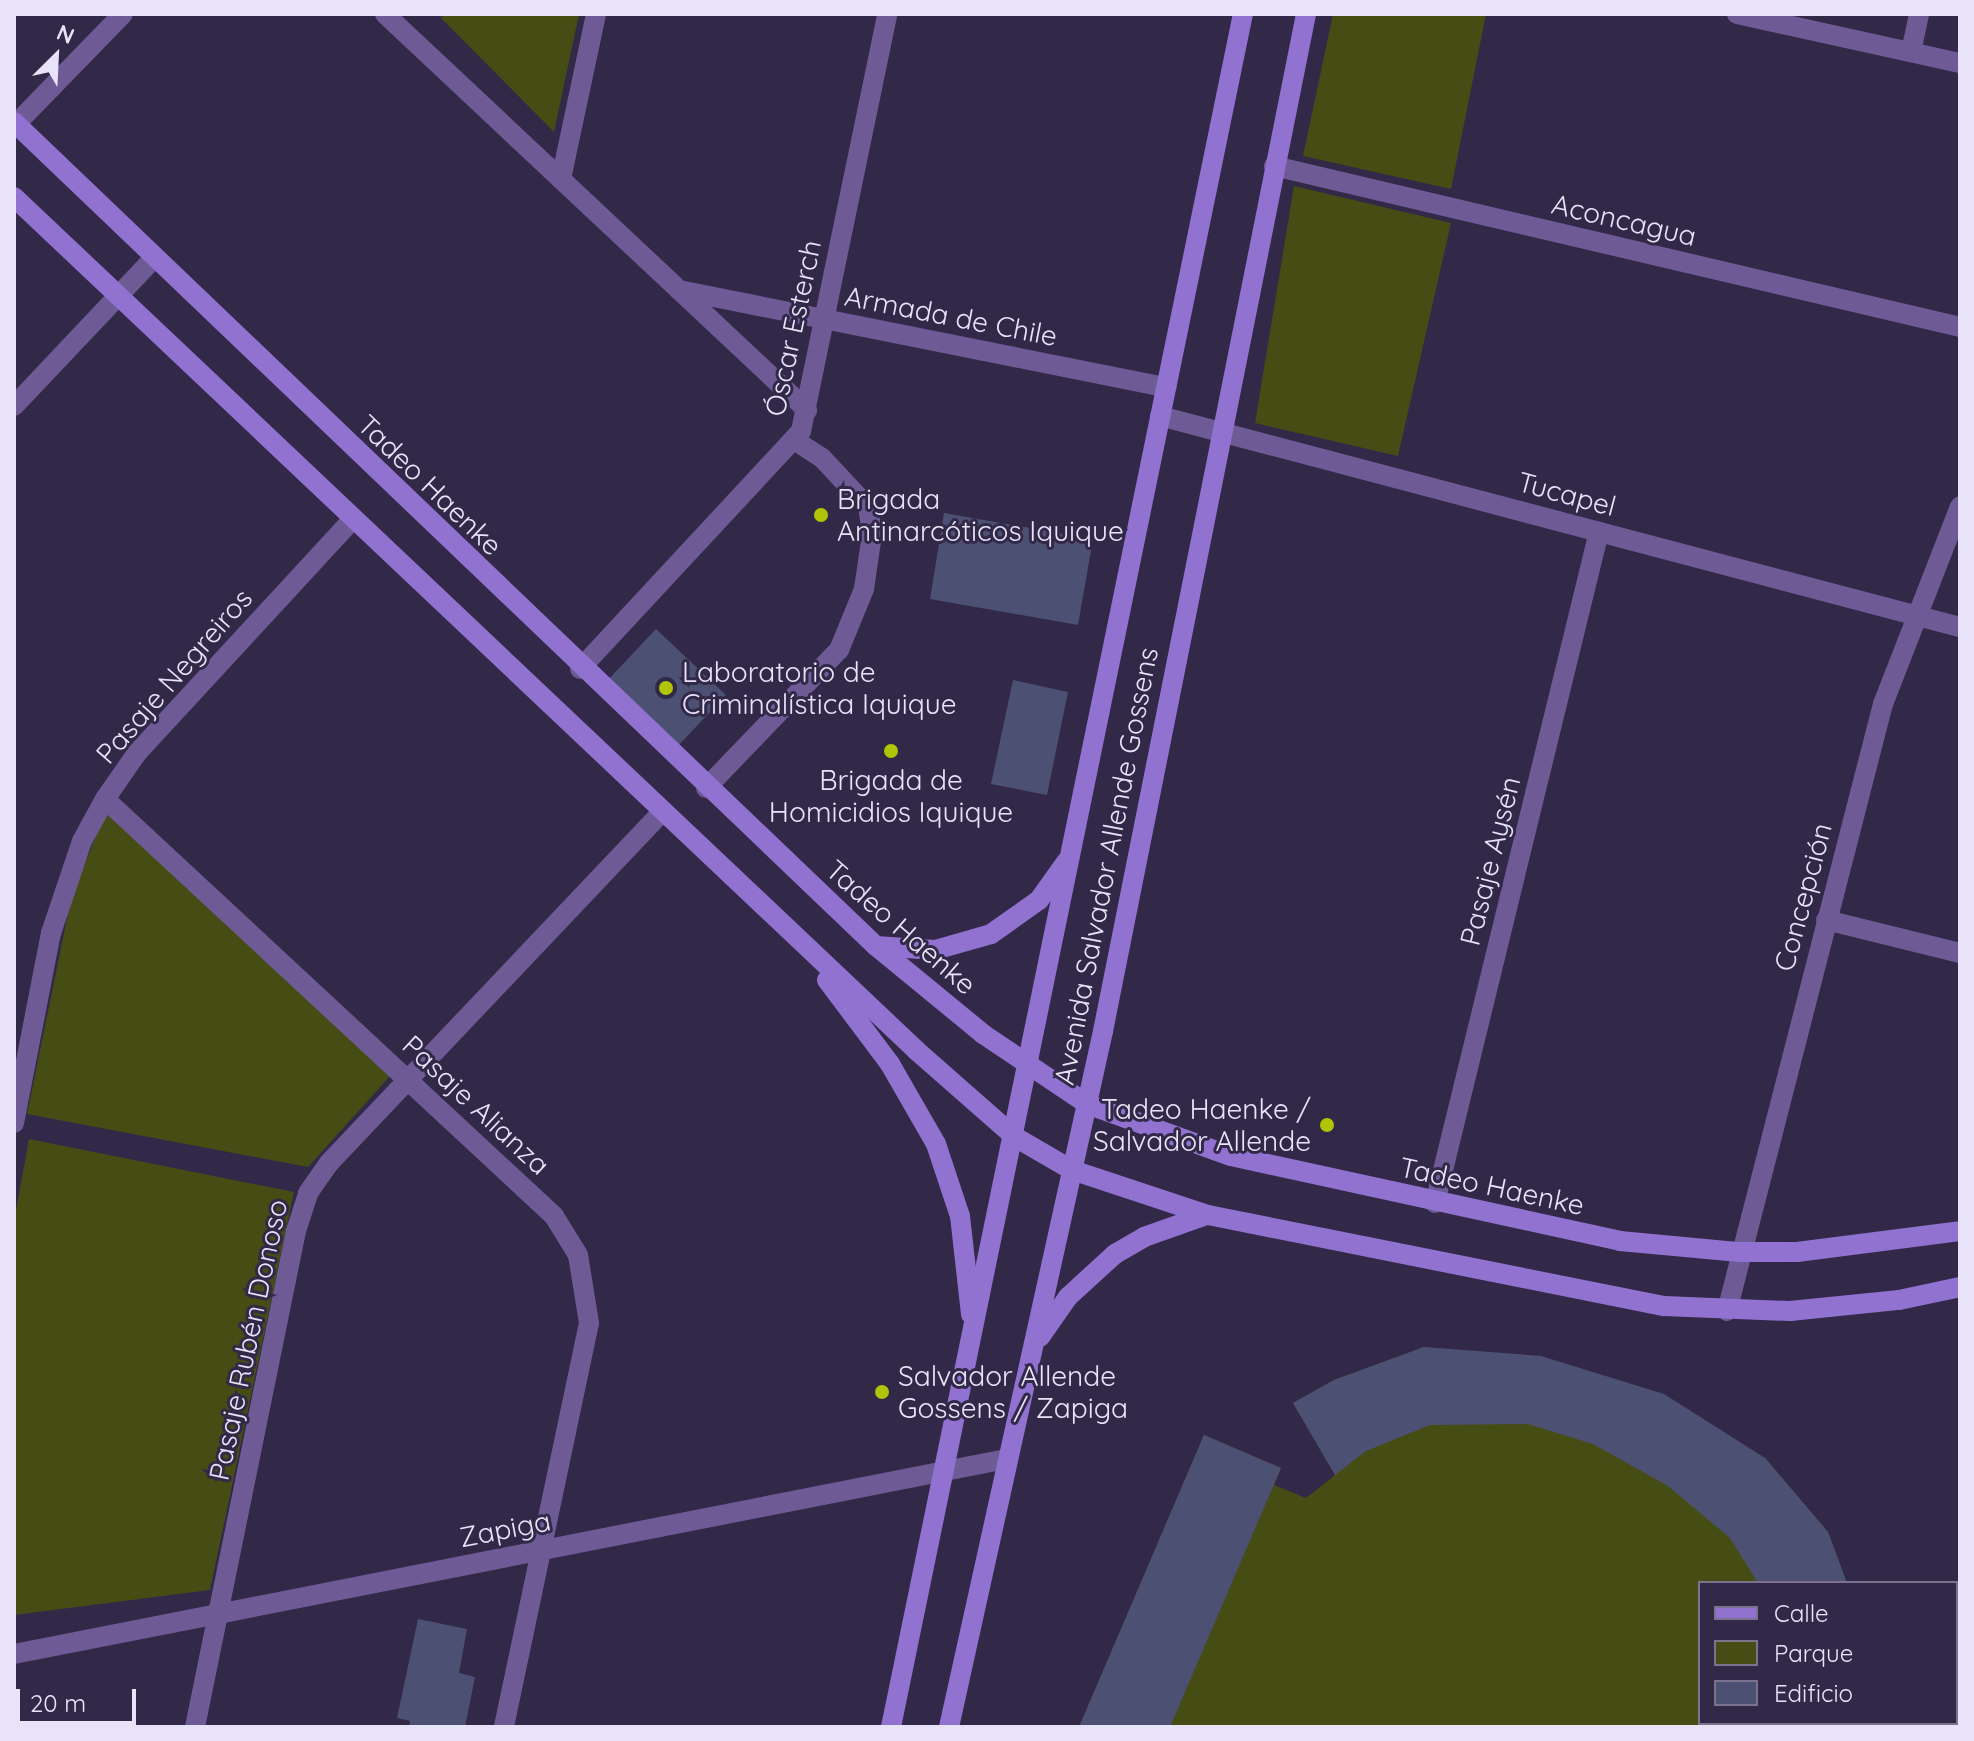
<!DOCTYPE html>
<html>
<head>
<meta charset="utf-8">
<style>
  body { margin:0 }
  #map { position:relative; width:1974px; height:1741px; overflow:hidden; background:#322848; font-family:Quicksand,sans-serif }
  div>[style] { position:absolute }
  [style*='--x'] { left:calc(var(--x)*1px); top:calc(var(--y)*1px); width:calc(var(--w)*1px); rotate:calc(var(--a)*1deg) }
  .green>* { inset:0; background:#454d14 }
  .building>* { inset:0; background:#4c5174 }
  .service>* { height:20px; margin:-10px; padding:0 10px; transform-origin:10px; border-radius:10px; background:#6e5b96 }
  .minor>* { height:20px; margin:-10px; padding:0 10px; transform-origin:10px; border-radius:10px; background:#6e5b96 }
  .secondary>* { height:20px; margin:-10px; padding:0 10px; transform-origin:10px; border-radius:10px; background:#9172d0 }
  .dots>* { width:22px; height:22px; translate:-50% -50%; box-sizing:border-box; border:4px solid #322848; border-radius:50% }
  span { translate:-50% -50%; white-space:nowrap; text-align:center; line-height:1.15; -webkit-text-stroke:6px #322848; paint-order:stroke }
  .street-label { font-size:28px; color:#e8e3f8 }
  .poi-label { font-size:28px; color:#e8e3f8 }
  .left { translate:0 -50%; text-align:left }
  .right { translate:-100% -50%; text-align:right }
  .frame { position:absolute; inset:0; border:16px solid #e8e3f8; pointer-events:none }
  .legend { position:absolute; left:1698px; top:1581px; width:260px; height:144px; box-sizing:border-box; background:#322848; border:2px solid #7b738e; margin:0; padding:10px 14px; list-style:none; font-size:24px; color:#e8e3f8 }
  .legend li { display:flex; align-items:center; gap:16px; height:40px }
  .legend b { width:40px; border:2px solid #7b738e }
  .north { position:absolute; left:16px; top:16px; width:80px; height:80px; -webkit-text-stroke:6px #322848; paint-order:stroke; rotate:24deg; font-size:22px; font-weight:700; line-height:32px; text-align:center; color:#e8e3f8 }
  .north::after { content:''; display:block; margin:auto; width:28px; height:36px; background:#e8e3f8; clip-path:polygon(50% 0,100% 100%,50% 72%,0 100%) }
  .scale { position:absolute; left:16px; top:1689px; width:120px; height:36px; box-sizing:border-box; border:4px solid #e8e3f8; border-top:0; padding-left:10px; font-size:24px; line-height:28px; white-space:nowrap; color:#e8e3f8; -webkit-text-stroke:6px #322848; paint-order:stroke }
</style>
</head>
<body>
<div id="map">
  <div class="green">
    <i style="clip-path:polygon(445px 14px,579px 14px,554px 132px,441px 18px)"></i>
    <i style="clip-path:polygon(1333px 14px,1486px 14px,1451px 189px,1303px 156px)"></i>
    <i style="clip-path:polygon(1294px 186px,1451px 223px,1398px 456px,1255px 423px)"></i>
    <i style="clip-path:polygon(107px 808px,392px 1074px,308px 1167px,27px 1114px,71px 899px)"></i>
    <i style="clip-path:polygon(29px 1139px,294px 1192px,210px 1590px,14px 1615px,14px 1221px)"></i>
    <i style="clip-path:polygon(1424px 1347px,1765px 1458px,1828px 1532px,1847px 1583px,1700px 1583px,1700px 1723px,1878px 1727px,1079px 1727px,1204px 1435px,1281px 1468px,1274px 1485px,1306px 1498px,1335px 1475px,1293px 1403px,1334px 1380px)"></i>
  </div>
  <div class="building">
    <i style="clip-path:polygon(944px 513px,1093px 539px,1078px 625px,930px 599px)"></i>
    <i style="clip-path:polygon(656px 629px,726px 695px,677px 747px,607px 681px)"></i>
    <i style="clip-path:polygon(1013px 680px,1068px 692px,1047px 795px,991px 784px)"></i>
    <i style="clip-path:polygon(1424px 1347px,1541px 1356px,1664px 1394px,1765px 1458px,1828px 1532px,1847px 1583px,1758px 1583px,1730px 1538px,1668px 1486px,1593px 1444px,1528px 1424px,1430px 1425px,1366px 1451px,1335px 1475px,1293px 1403px,1334px 1380px)"></i>
    <i style="clip-path:polygon(1204px 1435px,1281px 1468px,1170px 1727px,1079px 1727px)"></i>
    <i style="clip-path:polygon(418px 1619px,467px 1629px,459px 1673px,475px 1677px,465px 1727px,409px 1727px,410px 1721px,397px 1718px)"></i>
    <i style="clip-path:polygon(1794px 1723px,1877px 1723px,1878px 1727px,1794px 1727px)"></i>
  </div>
  <div class="service">
    <i style="--x:706;--y:788;--w:192;--a:-46.1"></i>
    <i style="--x:839;--y:650;--w:66;--a:-67.7"></i>
    <i style="--x:864;--y:589;--w:56;--a:-81.7"></i>
    <i style="--x:872;--y:534;--w:27;--a:-98"></i>
    <i style="--x:868;--y:507;--w:67;--a:-133.2"></i>
    <i style="--x:822;--y:458;--w:31;--a:-147"></i>
  </div>
  <div class="minor">
    <i style="--x:385;--y:14;--w:579;--a:43.18"></i>
    <i style="--x:1737;--y:14;--w:228;--a:12.4"></i>
    <i style="--x:1911;--y:52;--w:39;--a:-78"></i>
    <i style="--x:16;--y:124;--w:153;--a:-45.8"></i>
    <i style="--x:1274;--y:166;--w:705;--a:13.21"></i>
    <i style="--x:561;--y:179;--w:169;--a:-78"></i>
    <i style="--x:679;--y:290;--w:497;--a:11.3"></i>
    <i style="--x:14;--y:406;--w:204;--a:-46.6"></i>
    <i style="--x:1160;--y:416;--w:827;--a:14.78"></i>
    <i style="--x:580;--y:669;--w:325;--a:-47.1"></i>
    <i style="--x:801;--y:431;--w:426;--a:-78.3"></i>
    <i style="--x:105;--y:799;--w:613;--a:42.88"></i>
    <i style="--x:554;--y:1216;--w:46;--a:58.4"></i>
    <i style="--x:578;--y:1255;--w:69;--a:80.8"></i>
    <i style="--x:589;--y:1323;--w:413;--a:101.9"></i>
    <i style="--x:1826;--y:920;--w:138;--a:13.8"></i>
    <i style="--x:14;--y:1123;--w:194;--a:-79"></i>
    <i style="--x:51;--y:933;--w:97;--a:-71.4"></i>
    <i style="--x:82;--y:841;--w:48;--a:-61.3"></i>
    <i style="--x:105;--y:799;--w:56;--a:-55.2"></i>
    <i style="--x:137;--y:753;--w:318;--a:-47.3"></i>
    <i style="--x:1435;--y:1203;--w:691;--a:-76.27"></i>
    <i style="--x:1727;--y:1311;--w:627;--a:-75.59"></i>
    <i style="--x:1883;--y:704;--w:212;--a:-68.7"></i>
    <i style="--x:14;--y:1654;--w:1011;--a:-11.12"></i>
    <i style="--x:195;--y:1727;--w:506;--a:-78.49"></i>
    <i style="--x:296;--y:1231;--w:40;--a:-72"></i>
    <i style="--x:308;--y:1193;--w:37;--a:-55"></i>
    <i style="--x:329;--y:1163;--w:484;--a:-46.5"></i>
  </div>
  <div class="secondary">
    <i style="--x:14;--y:122;--w:1192;--a:43.71"></i>
    <i style="--x:876;--y:946;--w:139;--a:39.4"></i>
    <i style="--x:983;--y:1034;--w:125;--a:33.9"></i>
    <i style="--x:1087;--y:1104;--w:153;--a:19.9"></i>
    <i style="--x:1231;--y:1156;--w:398;--a:12.3"></i>
    <i style="--x:1620;--y:1241;--w:120;--a:5.3"></i>
    <i style="--x:1739;--y:1252;--w:58;--a:0"></i>
    <i style="--x:1797;--y:1252;--w:164;--a:-7.3"></i>
    <i style="--x:14;--y:197;--w:1243;--a:43.4"></i>
    <i style="--x:917;--y:1051;--w:130;--a:41.3"></i>
    <i style="--x:1015;--y:1137;--w:66;--a:30.1"></i>
    <i style="--x:1072;--y:1170;--w:143;--a:18.3"></i>
    <i style="--x:1208;--y:1215;--w:465;--a:11.3"></i>
    <i style="--x:1664;--y:1306;--w:126;--a:2.3"></i>
    <i style="--x:1790;--y:1311;--w:110;--a:-5.8"></i>
    <i style="--x:1899;--y:1300;--w:62;--a:-12"></i>
    <i style="--x:876;--y:946;--w:59;--a:3.9"></i>
    <i style="--x:935;--y:950;--w:58;--a:-15.9"></i>
    <i style="--x:991;--y:934;--w:59;--a:-35.3"></i>
    <i style="--x:1039;--y:900;--w:47;--a:-54.6"></i>
    <i style="--x:827;--y:980;--w:105;--a:53.1"></i>
    <i style="--x:890;--y:1064;--w:92;--a:60.1"></i>
    <i style="--x:936;--y:1144;--w:76;--a:71.6"></i>
    <i style="--x:960;--y:1216;--w:99;--a:83.6"></i>
    <i style="--x:1040;--y:1337;--w:49;--a:-55"></i>
    <i style="--x:1068;--y:1297;--w:64;--a:-42.5"></i>
    <i style="--x:1115;--y:1254;--w:34;--a:-30"></i>
    <i style="--x:1144;--y:1237;--w:66;--a:-19.5"></i>
    <i style="--x:891;--y:1727;--w:1749;--a:-78.39"></i>
    <i style="--x:949;--y:1727;--w:713;--a:-77.52"></i>
    <i style="--x:1103;--y:1031;--w:1037;--a:-78.71"></i>
  </div>
  <div class="dots">
    <i style="left:821px;top:515px;background:#afc506"></i>
    <i style="left:666px;top:688px;background:#afc506"></i>
    <i style="left:891px;top:751px;background:#afc506"></i>
    <i style="left:1327px;top:1125px;background:#afc506"></i>
    <i style="left:882px;top:1392px;background:#afc506"></i>
  </div>
  <div class="street-label">
    <span style="left:1624px;top:220px;rotate:13deg">Aconcagua</span>
    <span style="left:951px;top:316px;rotate:11deg">Armada de Chile</span>
    <span style="left:793px;top:328px;rotate:-78deg">Óscar Esterch</span>
    <span style="left:430px;top:485px;rotate:44deg">Tadeo Haenke</span>
    <span style="left:1567px;top:494px;rotate:15deg">Tucapel</span>
    <span style="left:174px;top:676px;rotate:-49deg">Pasaje Negreiros</span>
    <span style="left:1490px;top:861px;rotate:-76deg">Pasaje Aysén</span>
    <span style="left:1106px;top:866px;rotate:-79deg">Avenida Salvador Allende Gossens</span>
    <span style="left:1803px;top:897px;rotate:-75deg">Concepción</span>
    <span style="left:901px;top:927px;rotate:41deg">Tadeo Haenke</span>
    <span style="left:476px;top:1105px;rotate:43deg">Pasaje Alianza</span>
    <span style="left:1492px;top:1186px;rotate:12deg">Tadeo Haenke</span>
    <span style="left:248px;top:1340px;rotate:-78deg">Pasaje Rubén Donoso</span>
    <span style="left:505px;top:1529px;rotate:-11deg">Zapiga</span>
  </div>
  <div class="poi-label">
    <span class="left" style="left:837px;top:515px">Brigada<br>Antinarcóticos Iquique</span>
    <span class="left" style="left:682px;top:688px">Laboratorio de<br>Criminalística Iquique</span>
    <span style="left:891px;top:796px">Brigada de<br>Homicidios Iquique</span>
    <span class="right" style="left:1311px;top:1125px">Tadeo Haenke /<br>Salvador Allende</span>
    <span class="left" style="left:898px;top:1392px">Salvador Allende<br>Gossens / Zapiga</span>
  </div>
  <div class="frame"></div>
  <ul class="legend">
  <li><b style="height:10px;background:#9172d0"></b>Calle</li>
  <li><b style="height:22px;background:#454d14"></b>Parque</li>
  <li><b style="height:22px;background:#4c5174"></b>Edificio</li>
  </ul>
  <div class="north">N</div>
  <div class="scale">20 m</div>
</div>
</body>
</html>
